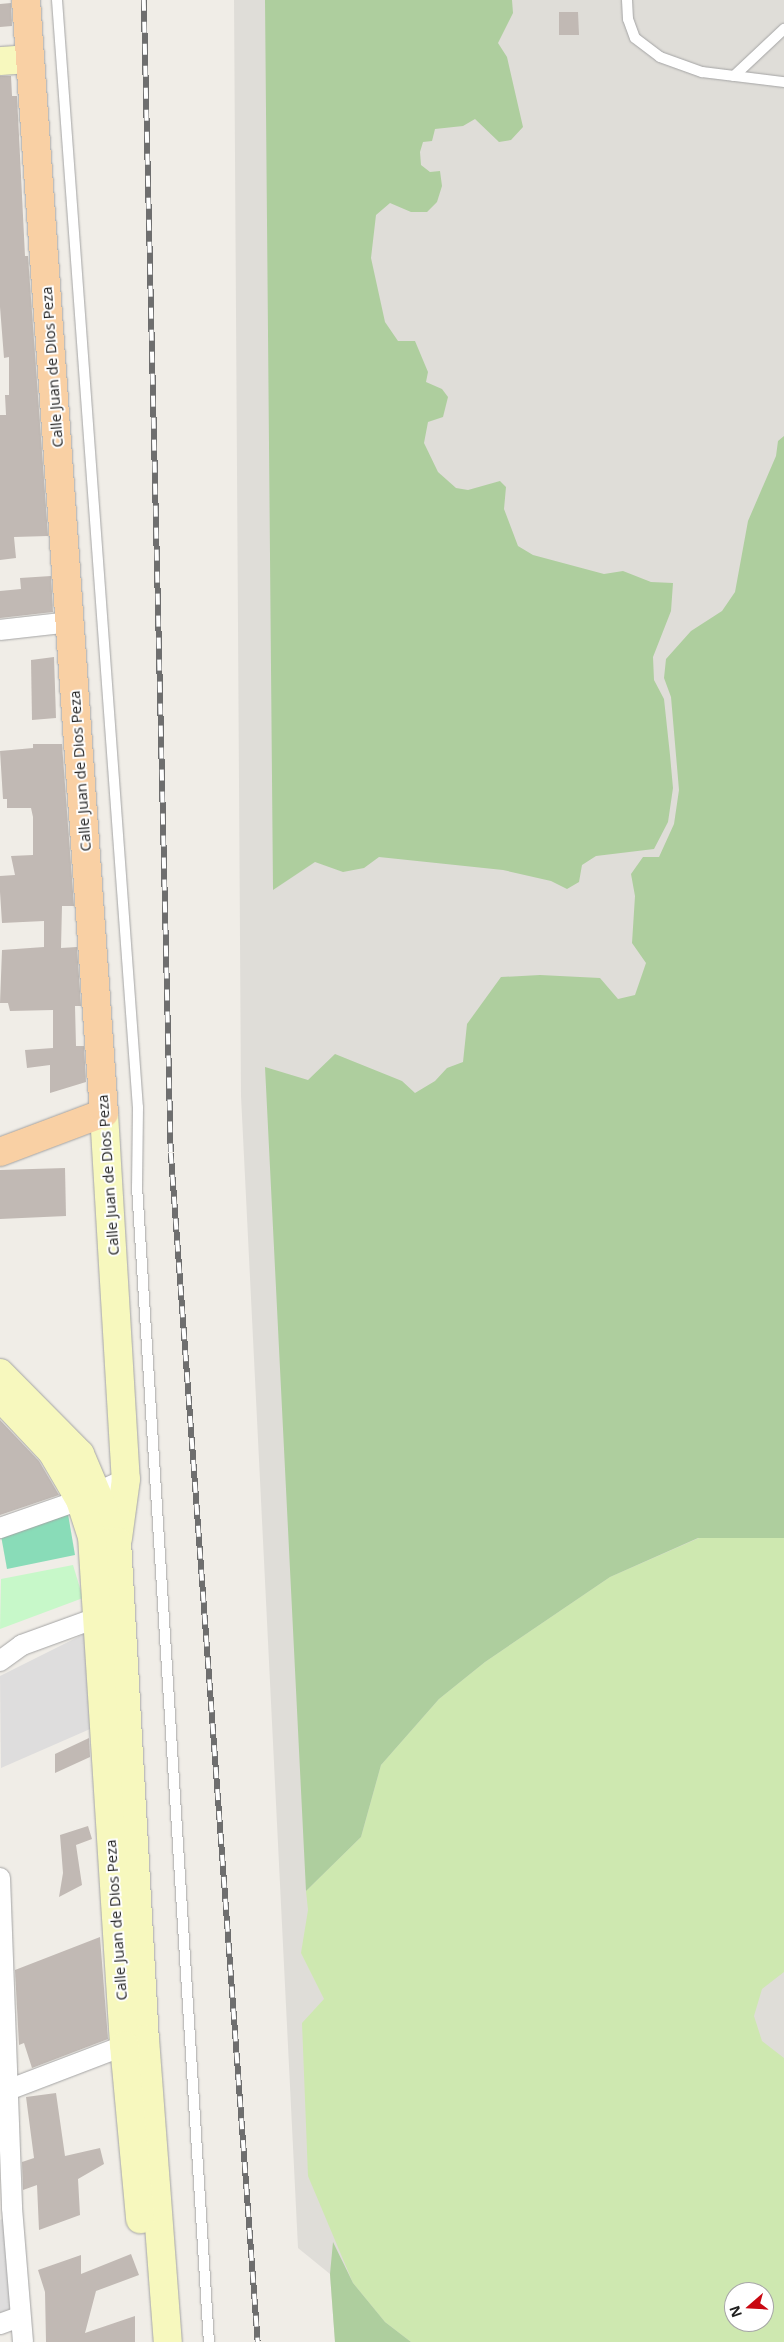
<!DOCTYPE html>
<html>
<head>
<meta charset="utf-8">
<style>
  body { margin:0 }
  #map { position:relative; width:784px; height:2342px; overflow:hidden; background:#f0ede7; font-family:"Open Sans",sans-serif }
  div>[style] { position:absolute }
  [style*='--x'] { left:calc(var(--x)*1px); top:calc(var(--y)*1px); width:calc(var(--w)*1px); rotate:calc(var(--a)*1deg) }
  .residential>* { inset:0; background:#dedddd }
  .airport>* { inset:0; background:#dfddd8 }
  .grass>* { inset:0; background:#cee8b0 }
  .forest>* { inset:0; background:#aece9e }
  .park>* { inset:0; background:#c7f8c9 }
  .pitch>* { inset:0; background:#89dcb8 }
  .building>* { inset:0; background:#c1b9b4 }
  .roads { filter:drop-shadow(0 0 1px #a4a4a4) drop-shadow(0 0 1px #a4a4a4) }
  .lane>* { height:10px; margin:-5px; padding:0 5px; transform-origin:5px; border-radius:5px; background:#fff }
  .street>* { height:20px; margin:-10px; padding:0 10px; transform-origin:10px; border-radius:10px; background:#fff }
  .secondary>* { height:28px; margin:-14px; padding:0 14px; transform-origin:14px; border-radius:14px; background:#f7f8be }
  .primary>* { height:28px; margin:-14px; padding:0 14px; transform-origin:14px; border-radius:14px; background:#f9d0a4 }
  .rail>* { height:5.5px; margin-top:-2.75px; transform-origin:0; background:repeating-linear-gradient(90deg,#fff 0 11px,#6e6e6e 0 22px); box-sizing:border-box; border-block:1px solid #6e6e6e }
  span { translate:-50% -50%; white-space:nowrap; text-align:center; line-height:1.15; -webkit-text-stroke:4px #fff; paint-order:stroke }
  .street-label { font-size:15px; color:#202020 }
  .north { position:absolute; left:724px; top:2282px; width:50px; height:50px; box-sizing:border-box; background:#fff; border:1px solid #a6a6a6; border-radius:50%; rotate:251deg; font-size:14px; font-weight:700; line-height:20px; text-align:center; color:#202020 }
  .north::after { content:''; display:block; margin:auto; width:18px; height:22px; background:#c90811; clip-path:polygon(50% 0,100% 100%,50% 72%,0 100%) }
</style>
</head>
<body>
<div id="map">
  <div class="residential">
    <i style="clip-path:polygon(88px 1632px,97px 1726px,1px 1768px,0 1676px)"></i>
    <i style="clip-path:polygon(6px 2217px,11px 2309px,0 2313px,0 2220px)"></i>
  </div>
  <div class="airport">
    <i style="clip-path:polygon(evenodd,234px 0,784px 0,784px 2342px,335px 2342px,330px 2274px,298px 2248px,241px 1096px,234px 0,734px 2292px,764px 2292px,764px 2322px,734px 2322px,734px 2292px)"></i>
  </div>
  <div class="grass">
    <i style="clip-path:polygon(evenodd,699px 1538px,784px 1538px,784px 1972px,762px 1989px,754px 2016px,762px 2041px,784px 2058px,784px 2342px,411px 2342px,385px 2322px,353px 2283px,308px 2176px,302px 2023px,324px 1999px,301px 1953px,308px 1910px,306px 1891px,361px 1837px,381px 1765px,439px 1699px,485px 1662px,610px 1577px,699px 1538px,734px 2292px,764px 2292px,764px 2322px,734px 2322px,734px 2292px)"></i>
  </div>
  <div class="forest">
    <i style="clip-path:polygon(265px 0,512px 0,513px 13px,498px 43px,507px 57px,523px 127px,511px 140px,499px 142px,475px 119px,463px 126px,435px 129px,432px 141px,423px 142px,420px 152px,421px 165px,430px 172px,440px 171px,442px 186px,437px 202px,427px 212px,411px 212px,390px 203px,376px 215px,371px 258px,385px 322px,398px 341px,415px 341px,428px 372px,426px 382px,442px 389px,448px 397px,443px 417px,428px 422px,424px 443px,438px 472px,456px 488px,468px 490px,500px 481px,506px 487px,504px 509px,518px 546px,533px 555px,604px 574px,623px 571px,651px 582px,673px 583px,671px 611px,653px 657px,654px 680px,664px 699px,670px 755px,673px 788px,668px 822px,654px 849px,596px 856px,582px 865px,579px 882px,567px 889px,551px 881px,503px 870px,379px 857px,364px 868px,343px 872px,315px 862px,273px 890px)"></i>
    <i style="clip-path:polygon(784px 436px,784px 1538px,698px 1538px,610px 1577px,485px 1662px,439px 1699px,381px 1765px,361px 1837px,306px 1891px,265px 1067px,308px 1080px,335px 1054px,402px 1081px,415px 1093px,435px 1081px,447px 1068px,463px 1062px,467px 1024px,501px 977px,540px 975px,600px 978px,618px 999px,635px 995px,646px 963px,632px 943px,635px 896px,631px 874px,643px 857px,659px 857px,674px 824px,679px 790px,671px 697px,664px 678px,666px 659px,691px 631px,722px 611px,735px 592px,748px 521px,776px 456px,778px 441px)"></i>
    <i style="clip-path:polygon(333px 2242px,353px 2283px,385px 2322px,411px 2342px,335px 2342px,330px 2274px)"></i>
  </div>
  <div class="park">
    <i style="clip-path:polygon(73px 1565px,83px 1598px,0 1629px,1px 1579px)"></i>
  </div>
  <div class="pitch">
    <i style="clip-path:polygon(68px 1514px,75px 1555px,7px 1569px,0 1530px)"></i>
  </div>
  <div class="building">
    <i style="clip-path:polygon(11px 3px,12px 26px,0 27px,0 4px)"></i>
    <i style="clip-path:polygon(559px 12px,578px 12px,579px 35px,559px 35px)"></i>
    <i style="clip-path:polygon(0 76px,11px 76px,12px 96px,17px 96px,25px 256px,28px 256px,48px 536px,14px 537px,16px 558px,0 560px,0 415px,6px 415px,5px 395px,9px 395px,9px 357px,4px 358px,0 307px)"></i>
    <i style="clip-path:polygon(51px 576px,53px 612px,0 618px,0 591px,21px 589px,20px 578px)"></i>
    <i style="clip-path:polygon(54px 657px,56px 718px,32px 720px,31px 660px)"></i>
    <i style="clip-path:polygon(33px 744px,62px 744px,74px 906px,62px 906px,61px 948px,77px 947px,81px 1006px,75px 1006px,76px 1046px,84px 1046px,86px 1082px,50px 1093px,50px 1065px,27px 1068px,25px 1050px,53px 1048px,53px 1010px,10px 1011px,8px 1003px,0 1003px,2px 950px,44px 947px,44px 921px,2px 923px,0 892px,0 876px,15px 875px,11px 856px,33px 855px,33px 817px,31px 808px,7px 808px,7px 799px,3px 799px,0 751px,33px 748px)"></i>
    <i style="clip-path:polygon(65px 1168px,66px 1216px,0 1219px,0 1170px)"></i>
    <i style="clip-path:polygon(0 1420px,39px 1461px,59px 1495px,0 1515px)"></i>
    <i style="clip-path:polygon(89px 1738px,90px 1757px,55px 1773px,55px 1754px)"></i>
    <i style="clip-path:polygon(88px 1826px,92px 1839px,76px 1845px,82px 1885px,59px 1897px,63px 1873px,60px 1835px)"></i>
    <i style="clip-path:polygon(100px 1937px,108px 2039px,32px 2068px,24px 2043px,19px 2045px,15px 1970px)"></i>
    <i style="clip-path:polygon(56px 2093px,65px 2156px,100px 2148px,104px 2164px,78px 2179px,80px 2215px,39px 2230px,37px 2185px,23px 2190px,22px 2162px,34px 2158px,26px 2097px)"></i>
    <i style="clip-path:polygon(131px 2254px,139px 2275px,96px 2291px,85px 2333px,135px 2316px,135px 2342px,46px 2342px,45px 2292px,38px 2270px,81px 2255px,81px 2274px)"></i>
  </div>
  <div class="roads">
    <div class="lane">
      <i style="--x:57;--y:0;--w:1110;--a:85.82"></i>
      <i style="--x:138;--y:1107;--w:79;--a:90.7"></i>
      <i style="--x:137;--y:1186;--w:1158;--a:86.44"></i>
      <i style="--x:627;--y:0;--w:19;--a:87"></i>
      <i style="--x:628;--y:19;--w:20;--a:70"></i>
      <i style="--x:635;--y:38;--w:31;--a:37"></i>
      <i style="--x:660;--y:57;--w:45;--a:19.7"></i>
      <i style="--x:702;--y:72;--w:83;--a:7"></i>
      <i style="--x:734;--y:76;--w:69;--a:-43.2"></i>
    </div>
    <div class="street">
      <i style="--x:0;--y:630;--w:70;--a:-6.5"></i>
      <i style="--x:0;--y:1528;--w:85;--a:-19.3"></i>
      <i style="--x:80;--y:1500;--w:51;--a:-24.5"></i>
      <i style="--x:0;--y:1661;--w:27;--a:-36"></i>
      <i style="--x:22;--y:1645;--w:94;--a:-20"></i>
      <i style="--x:0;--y:1878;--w:330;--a:87.9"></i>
      <i style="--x:12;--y:2208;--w:134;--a:85.3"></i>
      <i style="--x:0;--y:2093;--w:146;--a:-20.9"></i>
      <i style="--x:0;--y:2324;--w:20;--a:-20"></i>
    </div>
    <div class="secondary">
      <i style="--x:0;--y:61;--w:30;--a:-4"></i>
      <i style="--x:104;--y:1113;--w:367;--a:86.6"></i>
      <i style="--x:126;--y:1479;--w:60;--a:97.7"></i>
      <i style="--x:0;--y:1373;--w:114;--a:45.4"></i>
      <i style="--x:80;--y:1454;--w:95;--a:67"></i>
      <i style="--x:117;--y:1541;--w:499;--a:86.8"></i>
      <i style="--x:145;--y:2039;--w:304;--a:85.7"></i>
      <i style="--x:3;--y:1400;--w:71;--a:46.7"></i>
      <i style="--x:52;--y:1452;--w:56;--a:59.7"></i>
      <i style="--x:80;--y:1500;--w:38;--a:72"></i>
      <i style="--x:92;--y:1536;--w:510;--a:86.4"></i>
      <i style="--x:124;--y:2045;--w:175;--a:84.7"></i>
    </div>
    <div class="primary">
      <i style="--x:0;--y:1152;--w:111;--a:-20.6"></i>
      <i style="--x:104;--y:1113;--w:1116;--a:-94.01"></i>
    </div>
  </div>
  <div class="rail">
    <i style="--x:144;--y:0;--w:1153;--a:88.66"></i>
    <i style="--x:171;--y:1153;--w:1192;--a:85.82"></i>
  </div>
  <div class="street-label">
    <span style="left:52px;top:367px;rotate:-94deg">Calle Juan de Dios Peza</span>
    <span style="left:80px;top:771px;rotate:-94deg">Calle Juan de Dios Peza</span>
    <span style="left:108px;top:1175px;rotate:-94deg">Calle Juan de Dios Peza</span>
    <span style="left:116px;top:1920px;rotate:-94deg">Calle Juan de Dios Peza</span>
  </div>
  <div class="north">N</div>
</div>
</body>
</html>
